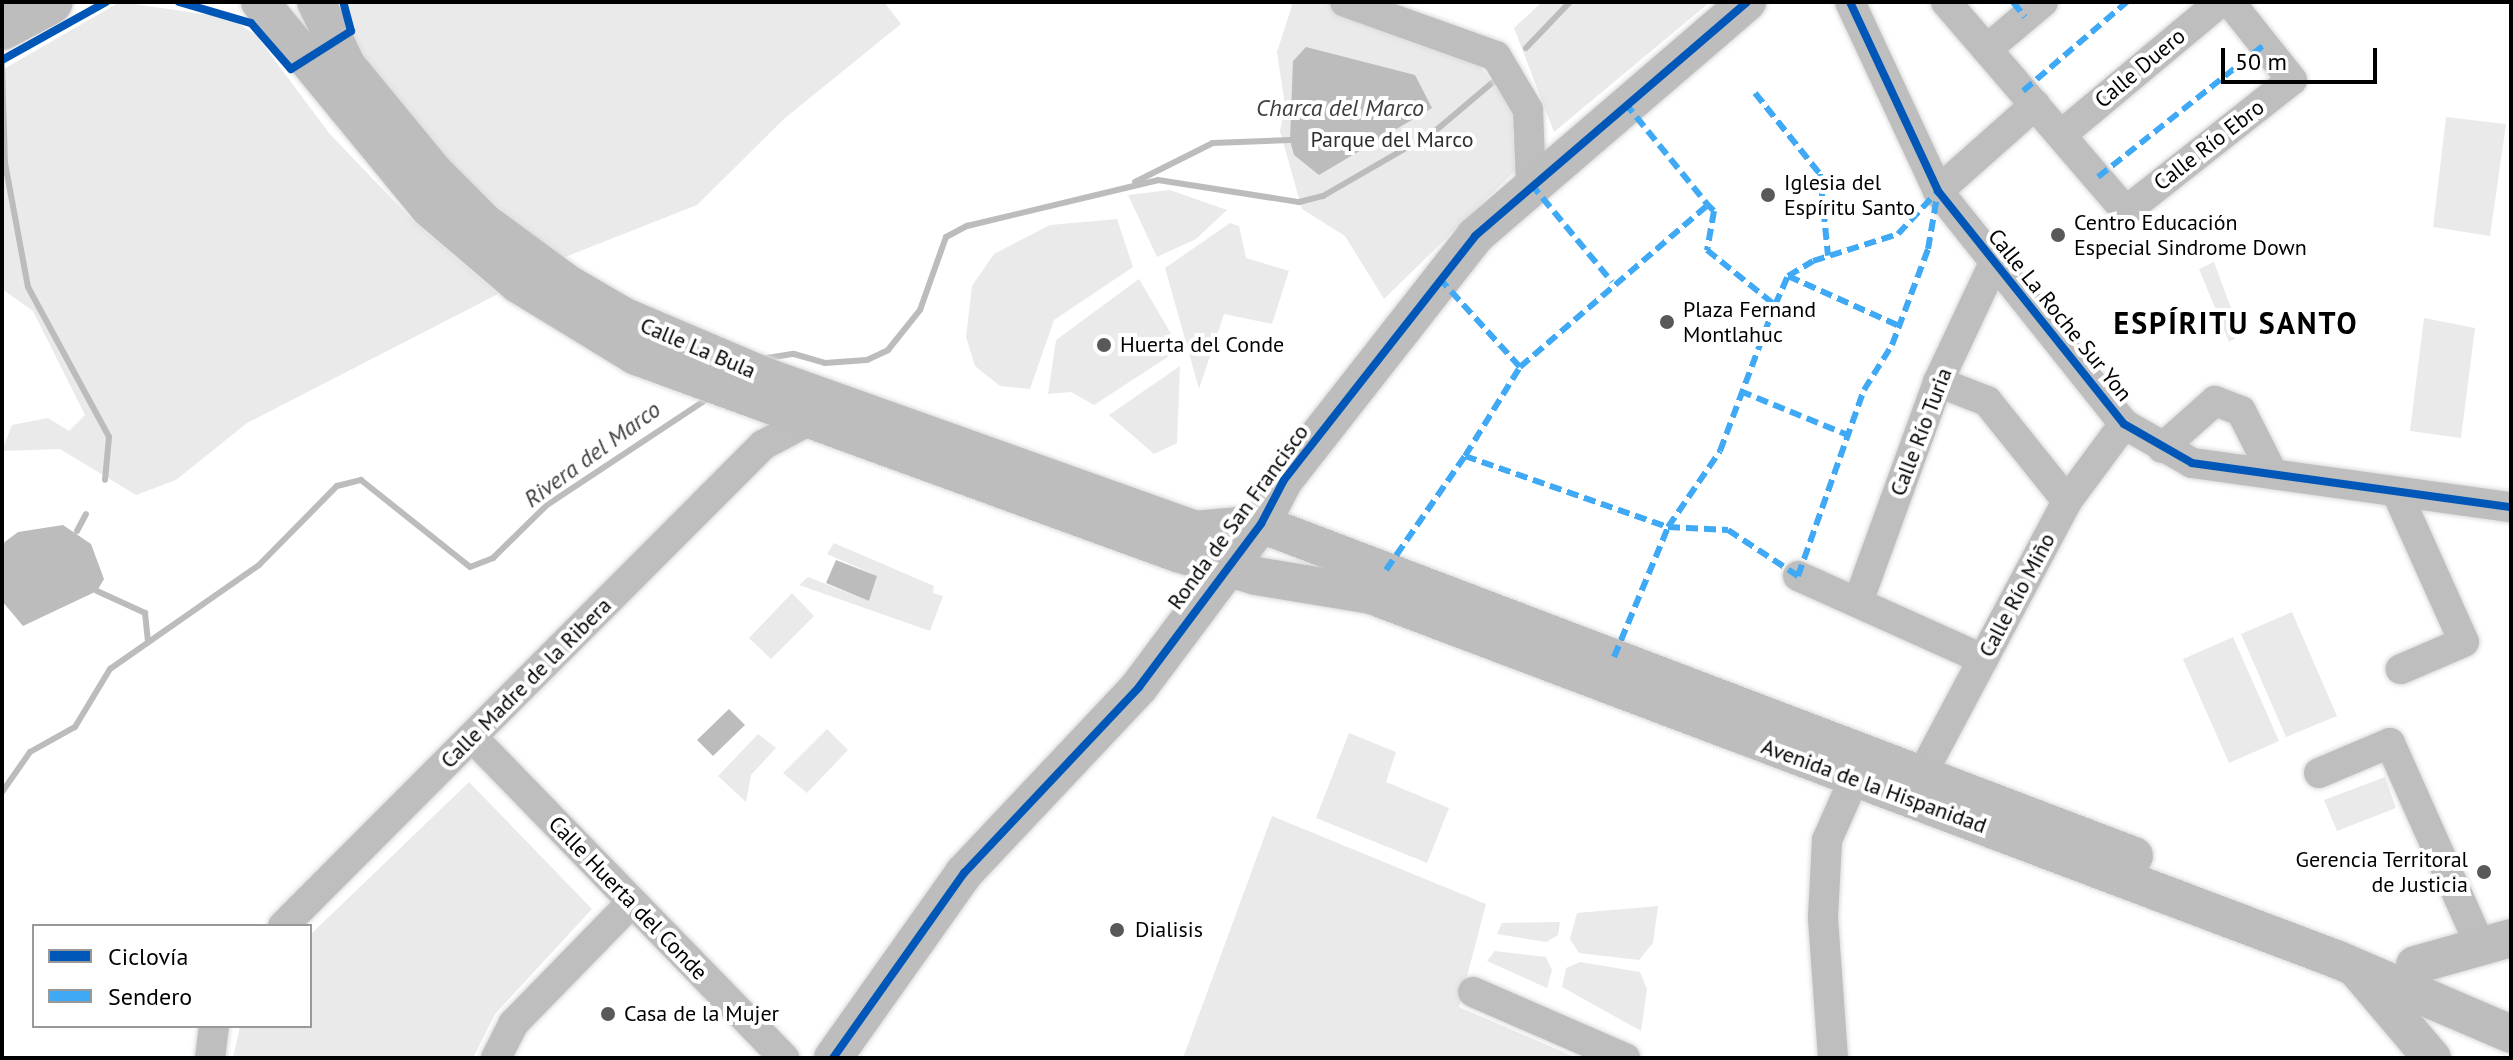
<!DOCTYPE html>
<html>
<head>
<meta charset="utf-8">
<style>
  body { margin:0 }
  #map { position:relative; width:2513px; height:1060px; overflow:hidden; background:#fff; font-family:"PT Sans",sans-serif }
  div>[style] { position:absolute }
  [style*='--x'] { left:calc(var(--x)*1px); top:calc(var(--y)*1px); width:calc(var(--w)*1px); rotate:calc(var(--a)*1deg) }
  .green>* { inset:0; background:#eaeaea }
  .water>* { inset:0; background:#bcbcbc }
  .stream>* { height:6px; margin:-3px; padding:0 3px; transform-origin:3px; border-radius:3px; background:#bcbcbc }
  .roads { filter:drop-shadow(0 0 2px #dbdbdb) drop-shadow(0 0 2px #dbdbdb) }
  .minor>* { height:30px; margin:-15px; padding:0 15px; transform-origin:15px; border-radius:15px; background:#bebebe }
  .major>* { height:38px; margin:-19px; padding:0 19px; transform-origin:19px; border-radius:19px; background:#bdbdbd }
  .highway>* { height:44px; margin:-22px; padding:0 22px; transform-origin:22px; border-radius:22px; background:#bdbdbd }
  .quiet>* { height:6px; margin-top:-3px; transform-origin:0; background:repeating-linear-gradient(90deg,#3fa9f5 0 12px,transparent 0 18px) }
  .cycleway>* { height:8px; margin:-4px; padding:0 4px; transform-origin:4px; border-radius:4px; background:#0057b8 }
  .dots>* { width:22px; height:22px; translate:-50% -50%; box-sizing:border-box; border:4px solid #fff; border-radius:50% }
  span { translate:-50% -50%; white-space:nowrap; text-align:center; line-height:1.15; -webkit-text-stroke:8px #fff; paint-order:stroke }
  .street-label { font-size:22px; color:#000 }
  .park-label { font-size:22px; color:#2f2f2f }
  .poi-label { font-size:22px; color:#000 }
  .left { translate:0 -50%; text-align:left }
  .right { translate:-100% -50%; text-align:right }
  .water-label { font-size:24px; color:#404040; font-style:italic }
  .district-label { font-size:30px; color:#000; font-weight:700; letter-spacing:2px }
  .frame { position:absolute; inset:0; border:4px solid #000; pointer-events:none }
  .legend { position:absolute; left:32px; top:924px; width:280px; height:104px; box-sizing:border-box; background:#fff; border:2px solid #999; margin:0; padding:10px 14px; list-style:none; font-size:24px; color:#000 }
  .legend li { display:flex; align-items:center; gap:16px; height:40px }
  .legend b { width:40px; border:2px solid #999 }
  .scale { position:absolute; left:2221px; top:48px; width:156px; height:36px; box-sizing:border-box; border:4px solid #000; border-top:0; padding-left:10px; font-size:24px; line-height:28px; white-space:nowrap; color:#000; -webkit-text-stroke:6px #fff; paint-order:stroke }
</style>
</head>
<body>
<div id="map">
  <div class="green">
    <i style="clip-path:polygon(120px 2px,230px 18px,256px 35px,329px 133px,413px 221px,498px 294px,247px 423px,176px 480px,136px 495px,60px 449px,2px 451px,12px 425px,48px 418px,69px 431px,85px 415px,33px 311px,2px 289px,2px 70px)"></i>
    <i style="clip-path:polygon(340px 2px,884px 2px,901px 24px,785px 118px,697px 205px,560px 259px,469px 182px,411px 118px,350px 41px)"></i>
    <i style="clip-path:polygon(1293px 2px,1326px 2px,1475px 60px,1512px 108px,1515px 171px,1384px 299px,1345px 236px,1302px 209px,1280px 131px,1285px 106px,1277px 52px)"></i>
    <i style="clip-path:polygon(1542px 2px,1710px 2px,1554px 132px,1514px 28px)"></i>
    <i style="clip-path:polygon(2446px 117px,2506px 124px,2490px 236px,2433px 227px)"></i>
    <i style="clip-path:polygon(1170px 190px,1227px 210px,1196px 239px,1157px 257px,1128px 195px)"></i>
    <i style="clip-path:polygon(1117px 219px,1133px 267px,1054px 320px,1030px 389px,1000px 386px,975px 366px,966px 337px,972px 286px,994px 254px,1050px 225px)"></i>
    <i style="clip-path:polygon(1230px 223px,1239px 226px,1246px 258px,1289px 271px,1272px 324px,1224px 314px,1199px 389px,1165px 268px)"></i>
    <i style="clip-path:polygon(2214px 262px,2241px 335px,2229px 342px,2199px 269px)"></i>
    <i style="clip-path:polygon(1139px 279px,1180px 349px,1094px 405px,1071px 392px,1048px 394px,1056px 340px)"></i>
    <i style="clip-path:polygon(2424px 318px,2475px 328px,2461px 438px,2410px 431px)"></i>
    <i style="clip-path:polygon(1180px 366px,1177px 443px,1154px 454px,1109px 415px)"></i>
    <i style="clip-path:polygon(834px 543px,934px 586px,933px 593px,943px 596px,930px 631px,799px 585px,808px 577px,869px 601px,877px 576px,827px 554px)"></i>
    <i style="clip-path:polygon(792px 593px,814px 616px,771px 659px,749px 638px)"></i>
    <i style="clip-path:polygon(2292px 612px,2337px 716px,2286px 737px,2241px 634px)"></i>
    <i style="clip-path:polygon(2233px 637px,2279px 741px,2229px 763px,2183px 659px)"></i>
    <i style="clip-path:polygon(827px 729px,848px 750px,807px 793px,783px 773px)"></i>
    <i style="clip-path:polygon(1349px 733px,1396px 752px,1386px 782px,1449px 808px,1427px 863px,1316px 818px)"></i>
    <i style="clip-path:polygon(758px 734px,776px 748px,751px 775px,746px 802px,718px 776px)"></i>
    <i style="clip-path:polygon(2385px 777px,2396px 808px,2337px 831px,2324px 800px)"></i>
    <i style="clip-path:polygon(469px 782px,592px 909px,495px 1014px,473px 1058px,233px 1058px,240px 1026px,310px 1026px,310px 935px)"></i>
    <i style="clip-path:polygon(1272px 816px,1486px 904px,1459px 1007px,1577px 1058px,1183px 1058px)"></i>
    <i style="clip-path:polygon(1658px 906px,1653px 943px,1639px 960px,1579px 953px,1570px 939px,1577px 913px)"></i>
    <i style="clip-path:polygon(1560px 922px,1558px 935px,1546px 942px,1497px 934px,1502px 923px)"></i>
    <i style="clip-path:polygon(1495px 951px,1546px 957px,1552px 970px,1547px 988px,1487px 961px)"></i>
    <i style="clip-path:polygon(1580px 962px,1640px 972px,1647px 989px,1641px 1031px,1562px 987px,1566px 968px)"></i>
  </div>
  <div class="water">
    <i style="clip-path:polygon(1306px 47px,1415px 75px,1432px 108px,1319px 175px,1294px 155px,1290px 140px,1293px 61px)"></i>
    <i style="clip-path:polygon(63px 525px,91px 544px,104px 579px,97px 591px,23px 626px,2px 601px,2px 544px,18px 532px)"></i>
    <i style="clip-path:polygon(836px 560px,877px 576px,869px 601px,826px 583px)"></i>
    <i style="clip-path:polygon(729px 709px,745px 725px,713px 756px,697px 740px)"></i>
  </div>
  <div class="stream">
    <i style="--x:1526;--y:48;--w:64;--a:-46.3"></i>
    <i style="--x:2;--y:64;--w:99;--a:88.3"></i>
    <i style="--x:5;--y:163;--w:126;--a:79.5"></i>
    <i style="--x:28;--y:287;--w:170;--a:61.6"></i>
    <i style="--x:109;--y:437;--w:43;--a:95.3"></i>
    <i style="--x:1135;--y:182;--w:87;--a:-26.6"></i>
    <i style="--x:1213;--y:143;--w:77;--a:-2.2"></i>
    <i style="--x:761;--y:359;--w:33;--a:-9"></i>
    <i style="--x:794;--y:354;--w:32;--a:16"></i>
    <i style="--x:825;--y:363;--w:42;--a:-4.1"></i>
    <i style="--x:867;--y:360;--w:23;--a:-25"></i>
    <i style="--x:888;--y:350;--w:51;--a:-51.3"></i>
    <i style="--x:920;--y:310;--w:77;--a:-70.4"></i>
    <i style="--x:946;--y:237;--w:24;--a:-28"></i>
    <i style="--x:967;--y:226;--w:196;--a:-13.5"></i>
    <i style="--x:1158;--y:180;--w:143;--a:8.9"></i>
    <i style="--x:1299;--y:202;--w:25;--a:-14"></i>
    <i style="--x:1323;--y:196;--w:128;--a:-30"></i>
    <i style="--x:1434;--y:132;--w:77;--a:-40.3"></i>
    <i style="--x:77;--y:531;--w:19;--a:-62"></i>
    <i style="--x:97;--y:591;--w:53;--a:24.6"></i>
    <i style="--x:145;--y:613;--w:28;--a:84"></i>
    <i style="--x:2;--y:792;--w:49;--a:-55"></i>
    <i style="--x:30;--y:752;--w:51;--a:-29.1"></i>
    <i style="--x:75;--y:727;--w:68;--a:-58.9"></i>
    <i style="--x:110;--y:669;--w:182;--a:-34.9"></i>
    <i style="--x:259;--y:565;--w:111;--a:-45.4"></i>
    <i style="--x:337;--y:486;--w:25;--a:-14"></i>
    <i style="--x:361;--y:480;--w:139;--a:38.6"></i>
    <i style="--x:470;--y:567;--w:25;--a:-21"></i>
    <i style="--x:493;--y:558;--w:76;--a:-44.5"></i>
    <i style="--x:547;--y:505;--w:196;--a:-33.5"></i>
  </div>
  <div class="roads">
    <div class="minor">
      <i style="--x:1345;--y:2;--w:160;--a:19.7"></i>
      <i style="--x:1496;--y:56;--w:63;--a:59.3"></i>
      <i style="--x:1528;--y:110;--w:74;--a:87.7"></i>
      <i style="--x:1850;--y:2;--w:208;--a:65"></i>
      <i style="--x:1938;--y:191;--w:298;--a:51.4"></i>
      <i style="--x:2124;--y:424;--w:78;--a:29.8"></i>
      <i style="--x:2192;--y:463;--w:322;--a:7.9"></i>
      <i style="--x:1946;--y:2;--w:276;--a:49.3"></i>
      <i style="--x:2126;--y:211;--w:211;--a:-38.3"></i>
      <i style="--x:2292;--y:80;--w:100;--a:-128.5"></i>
      <i style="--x:1987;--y:49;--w:73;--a:-40"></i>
      <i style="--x:2061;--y:135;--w:207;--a:-39.9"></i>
      <i style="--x:1938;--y:191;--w:130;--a:-41.6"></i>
      <i style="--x:1938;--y:382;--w:53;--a:21.2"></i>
      <i style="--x:1987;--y:401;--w:128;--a:51.3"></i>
      <i style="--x:2162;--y:448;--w:71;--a:-41.6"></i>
      <i style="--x:2215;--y:401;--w:28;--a:21"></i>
      <i style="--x:2241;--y:411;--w:71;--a:63.1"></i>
      <i style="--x:2397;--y:493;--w:163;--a:65.8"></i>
      <i style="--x:2464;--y:642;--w:69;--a:156.8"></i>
      <i style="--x:1798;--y:576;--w:203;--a:24.2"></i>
      <i style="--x:1858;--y:602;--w:234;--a:-70"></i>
      <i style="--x:1938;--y:382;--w:129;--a:-64.8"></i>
      <i style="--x:472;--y:737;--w:448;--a:45.8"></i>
      <i style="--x:2319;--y:773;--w:77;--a:-22.9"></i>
      <i style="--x:2390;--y:743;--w:221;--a:66"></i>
      <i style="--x:1922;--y:774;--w:309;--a:-62"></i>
      <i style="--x:2067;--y:501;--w:96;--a:-53.5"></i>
      <i style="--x:283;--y:926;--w:680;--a:-45.06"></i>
      <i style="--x:763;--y:445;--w:51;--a:-28.1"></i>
      <i style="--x:1473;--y:992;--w:166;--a:23.5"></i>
      <i style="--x:210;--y:1058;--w:32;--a:-83"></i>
      <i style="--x:496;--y:1058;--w:38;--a:-63"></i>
      <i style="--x:513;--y:1024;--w:170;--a:-45.7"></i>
      <i style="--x:1833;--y:1058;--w:141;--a:-94.1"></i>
      <i style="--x:1823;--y:917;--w:77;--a:-87"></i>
      <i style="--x:1827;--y:840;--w:86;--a:-66.1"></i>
    </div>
    <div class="major">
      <i style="--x:260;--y:2;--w:266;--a:50.6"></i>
      <i style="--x:429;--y:208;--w:117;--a:40.5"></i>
      <i style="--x:518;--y:284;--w:138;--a:31.4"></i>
      <i style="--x:636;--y:356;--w:576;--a:20.01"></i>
      <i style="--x:1177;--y:553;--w:82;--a:16.2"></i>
      <i style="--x:1256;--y:576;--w:117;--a:9.4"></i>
      <i style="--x:1371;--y:595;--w:1031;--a:20.67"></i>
      <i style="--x:2336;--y:959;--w:190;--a:23.2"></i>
      <i style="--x:316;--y:2;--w:71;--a:64.2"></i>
      <i style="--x:347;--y:66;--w:137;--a:50.6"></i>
      <i style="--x:434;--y:172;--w:71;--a:45"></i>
      <i style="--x:484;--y:222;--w:104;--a:36.4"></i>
      <i style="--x:568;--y:284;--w:66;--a:30.1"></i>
      <i style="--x:625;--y:317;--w:156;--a:23"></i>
      <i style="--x:769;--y:378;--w:478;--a:19.6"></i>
      <i style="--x:1194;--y:530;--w:67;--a:-5.1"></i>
      <i style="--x:1261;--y:524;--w:934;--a:20.82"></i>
      <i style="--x:2415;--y:965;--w:100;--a:-15.7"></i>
      <i style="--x:2359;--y:972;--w:113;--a:49.7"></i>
      <i style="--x:833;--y:1058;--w:227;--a:-54.7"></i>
      <i style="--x:964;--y:873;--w:255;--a:-46.7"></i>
      <i style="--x:1139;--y:687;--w:204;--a:-53.2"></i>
      <i style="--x:1261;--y:524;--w:50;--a:-62.4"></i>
      <i style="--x:1284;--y:480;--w:310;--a:-51.9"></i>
      <i style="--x:1475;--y:236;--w:359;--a:-40.7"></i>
    </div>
    <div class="highway">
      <i style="--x:2;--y:28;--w:55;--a:-28"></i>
    </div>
  </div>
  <div class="quiet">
    <i style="--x:2013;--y:2;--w:19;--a:51"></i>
    <i style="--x:2023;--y:91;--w:137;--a:-40.6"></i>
    <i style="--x:1755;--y:93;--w:104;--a:51.3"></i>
    <i style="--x:1820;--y:174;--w:82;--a:84.4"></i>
    <i style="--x:1625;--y:103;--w:132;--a:50.9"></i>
    <i style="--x:2098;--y:177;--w:212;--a:-38.5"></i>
    <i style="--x:1531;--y:184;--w:127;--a:50.4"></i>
    <i style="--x:1788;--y:276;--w:122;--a:24.2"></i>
    <i style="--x:1439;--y:278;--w:120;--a:47.7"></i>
    <i style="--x:1740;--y:391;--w:117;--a:22.2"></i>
    <i style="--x:1465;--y:456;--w:105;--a:-58.3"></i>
    <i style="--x:1520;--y:367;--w:248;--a:-40.8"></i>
    <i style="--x:1708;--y:205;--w:8;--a:45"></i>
    <i style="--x:1714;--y:211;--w:40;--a:100"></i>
    <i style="--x:1707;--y:250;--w:87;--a:39"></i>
    <i style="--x:1775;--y:305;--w:32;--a:-66"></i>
    <i style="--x:1788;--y:276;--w:29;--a:-31"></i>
    <i style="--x:1813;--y:261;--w:89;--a:-17.6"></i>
    <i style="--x:1898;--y:234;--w:59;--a:-47.1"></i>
    <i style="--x:1386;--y:570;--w:139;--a:-55.3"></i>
    <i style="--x:1465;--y:456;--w:215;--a:19.3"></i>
    <i style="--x:1668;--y:527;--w:92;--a:-55.6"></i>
    <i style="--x:1720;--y:451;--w:156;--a:-69.4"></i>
    <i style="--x:1614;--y:657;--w:141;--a:-67.4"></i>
    <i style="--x:1668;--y:527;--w:60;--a:2.9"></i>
    <i style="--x:1728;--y:530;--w:84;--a:33.3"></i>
    <i style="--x:1798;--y:576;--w:197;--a:-70.5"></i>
    <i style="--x:1864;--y:390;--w:53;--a:-58.1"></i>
    <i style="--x:1892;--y:345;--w:103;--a:-69.4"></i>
    <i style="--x:1928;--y:249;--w:59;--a:-80.2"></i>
  </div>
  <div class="cycleway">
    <i style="--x:179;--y:2;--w:75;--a:16.3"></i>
    <i style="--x:251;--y:23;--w:61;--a:49"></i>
    <i style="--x:291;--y:69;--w:71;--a:-32.3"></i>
    <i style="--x:351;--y:31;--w:30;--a:-105"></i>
    <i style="--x:1850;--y:2;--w:208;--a:65"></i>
    <i style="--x:1938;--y:191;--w:298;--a:51.4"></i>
    <i style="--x:2124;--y:424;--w:78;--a:29.8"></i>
    <i style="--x:2192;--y:463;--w:322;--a:7.9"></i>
    <i style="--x:2;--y:60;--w:119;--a:-29.1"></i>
    <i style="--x:833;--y:1058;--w:227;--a:-54.7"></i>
    <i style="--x:964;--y:873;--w:255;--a:-46.7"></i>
    <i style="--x:1139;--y:687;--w:204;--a:-53.2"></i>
    <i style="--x:1261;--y:524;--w:50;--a:-62.4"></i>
    <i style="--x:1284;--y:480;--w:310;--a:-51.9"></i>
    <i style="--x:1475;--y:236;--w:359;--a:-40.7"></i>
  </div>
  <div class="dots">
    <i style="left:1768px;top:195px;background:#595959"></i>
    <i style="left:2058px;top:235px;background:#595959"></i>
    <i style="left:1667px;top:322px;background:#595959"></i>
    <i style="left:1104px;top:345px;background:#595959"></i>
    <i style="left:2484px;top:872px;background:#595959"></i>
    <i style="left:1117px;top:930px;background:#595959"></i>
    <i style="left:608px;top:1014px;background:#595959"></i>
  </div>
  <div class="street-label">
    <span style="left:2140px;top:68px;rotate:-40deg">Calle Duero</span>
    <span style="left:2209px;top:145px;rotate:-38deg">Calle Río Ebro</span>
    <span style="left:2060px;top:315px;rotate:51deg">Calle La Roche Sur Yon</span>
    <span style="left:698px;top:348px;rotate:23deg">Calle La Bula</span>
    <span style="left:1921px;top:432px;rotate:-69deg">Calle Río Turia</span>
    <span style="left:1238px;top:517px;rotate:-54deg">Ronda de San Francisco</span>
    <span style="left:2017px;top:595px;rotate:-62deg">Calle Río Miño</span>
    <span style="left:526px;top:683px;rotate:-45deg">Calle Madre de la Ribera</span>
    <span style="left:1874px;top:786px;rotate:20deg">Avenida de la Hispanidad</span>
    <span style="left:628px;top:898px;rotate:46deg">Calle Huerta del Conde</span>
  </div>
  <div class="park-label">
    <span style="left:1392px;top:140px">Parque del Marco</span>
  </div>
  <div class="poi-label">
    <span class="left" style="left:1784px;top:195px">Iglesia del<br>Espíritu Santo</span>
    <span class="left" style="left:2074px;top:235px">Centro Educación<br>Especial Sindrome Down</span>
    <span class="left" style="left:1683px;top:322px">Plaza Fernand<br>Montlahuc</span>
    <span class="left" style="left:1120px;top:345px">Huerta del Conde</span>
    <span class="right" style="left:2468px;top:872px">Gerencia Territoral<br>de Justicia</span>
    <span class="left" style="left:1135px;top:930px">Dialisis</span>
    <span class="left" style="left:624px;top:1014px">Casa de la Mujer</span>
  </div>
  <div class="water-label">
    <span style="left:1340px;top:108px">Charca del Marco</span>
    <span style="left:592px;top:454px;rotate:-36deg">Rivera del Marco</span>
  </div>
  <div class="district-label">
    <span style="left:2236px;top:323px">ESPÍRITU SANTO</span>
  </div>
  <div class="frame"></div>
  <ul class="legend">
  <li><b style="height:10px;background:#0057b8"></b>Ciclovía</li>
  <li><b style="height:10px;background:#3fa9f5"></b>Sendero</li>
  </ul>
  <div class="scale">50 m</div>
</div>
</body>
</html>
